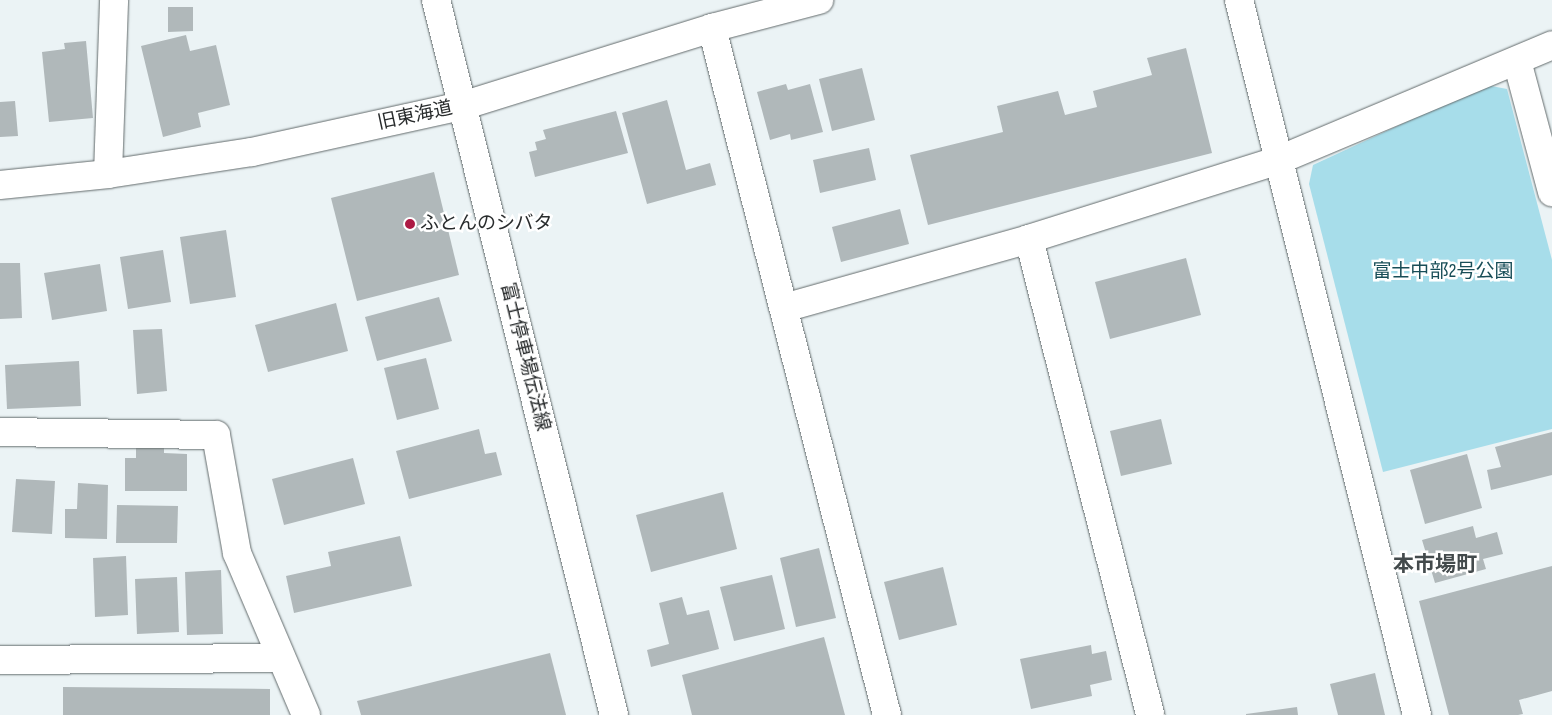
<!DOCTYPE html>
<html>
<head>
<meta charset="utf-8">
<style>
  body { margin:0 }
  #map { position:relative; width:1552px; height:715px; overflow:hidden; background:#ebf3f5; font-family:"Sofia Sans Condensed","Noto Sans JP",sans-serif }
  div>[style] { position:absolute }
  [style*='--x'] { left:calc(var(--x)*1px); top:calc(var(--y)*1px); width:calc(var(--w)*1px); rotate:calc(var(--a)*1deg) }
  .green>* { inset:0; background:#a7ddea }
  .building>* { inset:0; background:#b0b8ba }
  .roads { filter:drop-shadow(0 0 1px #636b6c) drop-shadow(0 0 1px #636b6c) }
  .minor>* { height:28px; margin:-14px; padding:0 14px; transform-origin:14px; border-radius:14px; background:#fff }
  .major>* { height:28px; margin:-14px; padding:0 14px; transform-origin:14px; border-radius:14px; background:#fff }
  .dots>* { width:14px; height:14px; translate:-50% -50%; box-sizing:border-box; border:2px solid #fff; border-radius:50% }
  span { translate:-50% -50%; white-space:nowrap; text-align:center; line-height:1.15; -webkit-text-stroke:5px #fff; paint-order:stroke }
  .street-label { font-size:19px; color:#292c2d }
  .poi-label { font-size:19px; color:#292c2d }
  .left { translate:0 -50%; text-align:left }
  .park-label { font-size:19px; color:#184d57 }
  .quarter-label { font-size:21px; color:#434a4c; font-weight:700 }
</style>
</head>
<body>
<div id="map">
  <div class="green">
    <i style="clip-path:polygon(1486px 85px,1507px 89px,1552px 260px,1552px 429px,1383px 472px,1309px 184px,1313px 165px)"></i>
  </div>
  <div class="building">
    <i style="clip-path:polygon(168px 7px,193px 7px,193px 31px,168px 32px)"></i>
    <i style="clip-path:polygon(186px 35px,190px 51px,216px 45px,230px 105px,198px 113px,201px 127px,163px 137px,141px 46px)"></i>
    <i style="clip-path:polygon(86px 41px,93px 118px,49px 122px,42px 52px,65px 49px,64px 43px)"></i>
    <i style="clip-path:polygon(1186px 48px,1212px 153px,928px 225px,910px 155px,1003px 132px,997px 106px,1058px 91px,1065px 115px,1097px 107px,1093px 91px,1152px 75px,1147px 58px)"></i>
    <i style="clip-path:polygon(862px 68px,875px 120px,832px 131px,819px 79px)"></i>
    <i style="clip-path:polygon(786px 84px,788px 90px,810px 84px,823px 132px,791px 140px,790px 134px,770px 140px,757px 92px)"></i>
    <i style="clip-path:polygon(667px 100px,686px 170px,710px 163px,716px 185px,647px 204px,622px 113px)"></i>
    <i style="clip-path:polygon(15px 101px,18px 136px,0 137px,0 102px)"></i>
    <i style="clip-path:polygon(616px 111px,628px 153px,535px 177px,529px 152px,537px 150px,535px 142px,546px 139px,543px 130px)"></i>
    <i style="clip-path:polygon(869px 148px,876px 180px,820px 193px,813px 160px)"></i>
    <i style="clip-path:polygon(434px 172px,459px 275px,357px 301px,331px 198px)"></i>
    <i style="clip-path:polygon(900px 209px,909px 244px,841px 262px,832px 227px)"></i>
    <i style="clip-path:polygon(226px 230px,236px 297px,190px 304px,180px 237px)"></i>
    <i style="clip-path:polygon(163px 250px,171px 302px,128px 309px,120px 257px)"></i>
    <i style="clip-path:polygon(1186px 258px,1201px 315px,1110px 339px,1095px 282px)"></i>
    <i style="clip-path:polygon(0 263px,20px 263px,22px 318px,0 319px)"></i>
    <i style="clip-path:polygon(100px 264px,107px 311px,52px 320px,44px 273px)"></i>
    <i style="clip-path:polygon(439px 297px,452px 341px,377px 361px,365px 317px)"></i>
    <i style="clip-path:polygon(336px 303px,348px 351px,268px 372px,255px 325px)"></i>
    <i style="clip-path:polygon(162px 329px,167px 391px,137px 394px,133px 330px)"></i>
    <i style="clip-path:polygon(426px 358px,439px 409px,397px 420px,384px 368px)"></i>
    <i style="clip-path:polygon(79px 361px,81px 406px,7px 409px,5px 365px)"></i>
    <i style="clip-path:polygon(1161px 419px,1172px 464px,1121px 476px,1110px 431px)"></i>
    <i style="clip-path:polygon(479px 429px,485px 454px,496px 452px,502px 475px,409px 499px,396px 451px)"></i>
    <i style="clip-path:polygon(1552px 432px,1552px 475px,1491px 490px,1487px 470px,1501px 467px,1495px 447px)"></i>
    <i style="clip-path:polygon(136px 447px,164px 447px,164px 453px,187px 454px,187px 491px,125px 491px,125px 458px,136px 458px)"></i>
    <i style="clip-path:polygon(1467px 454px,1482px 508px,1425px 524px,1410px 470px)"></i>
    <i style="clip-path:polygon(353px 458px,365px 504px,284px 525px,272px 479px)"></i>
    <i style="clip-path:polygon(16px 479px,55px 481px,52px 534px,12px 532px)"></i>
    <i style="clip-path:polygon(78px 483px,108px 485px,107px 539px,65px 538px,65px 509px,77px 509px)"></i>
    <i style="clip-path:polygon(723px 492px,737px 549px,651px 572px,636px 515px)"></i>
    <i style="clip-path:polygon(117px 505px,178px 506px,177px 543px,116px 543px)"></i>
    <i style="clip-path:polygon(1473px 526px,1476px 538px,1497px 532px,1503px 554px,1483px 559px,1486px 569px,1435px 583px,1422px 540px)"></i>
    <i style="clip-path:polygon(400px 536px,412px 586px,294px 613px,286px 576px,331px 566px,328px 552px)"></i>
    <i style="clip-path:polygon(819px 548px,836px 618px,796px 627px,780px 558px)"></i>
    <i style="clip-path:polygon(126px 556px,128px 615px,95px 617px,93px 558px)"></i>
    <i style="clip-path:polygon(1552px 566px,1552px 691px,1519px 700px,1523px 714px,1518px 715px,1449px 715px,1419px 601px)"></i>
    <i style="clip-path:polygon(943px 567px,957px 625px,899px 640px,884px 582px)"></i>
    <i style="clip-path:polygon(221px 570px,223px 634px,187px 635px,185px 572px)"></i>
    <i style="clip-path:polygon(772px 575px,785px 629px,734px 641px,720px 587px)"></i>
    <i style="clip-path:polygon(177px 577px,179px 632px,137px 634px,135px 579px)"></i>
    <i style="clip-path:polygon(682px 597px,687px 615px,709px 610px,719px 649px,651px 667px,647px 650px,669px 644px,659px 603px)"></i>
    <i style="clip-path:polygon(824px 637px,845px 715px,692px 715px,682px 675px)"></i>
    <i style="clip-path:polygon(1091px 645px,1092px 654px,1106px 651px,1112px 680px,1090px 685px,1092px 696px,1031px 709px,1020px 659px)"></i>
    <i style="clip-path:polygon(550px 653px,566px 715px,361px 715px,357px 701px)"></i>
    <i style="clip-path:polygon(1375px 673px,1385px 715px,1338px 715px,1330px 684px)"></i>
    <i style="clip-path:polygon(63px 687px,270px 689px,270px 715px,63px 715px)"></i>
    <i style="clip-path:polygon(1297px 707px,1298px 715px,1246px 715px,1246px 714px)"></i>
  </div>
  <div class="roads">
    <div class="minor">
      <i style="--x:1239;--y:0;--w:737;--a:76.02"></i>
      <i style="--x:712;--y:28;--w:709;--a:75.71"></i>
      <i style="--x:1517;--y:61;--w:136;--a:75"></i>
      <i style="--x:108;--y:174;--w:174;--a:-88"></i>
      <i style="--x:0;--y:185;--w:109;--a:-5.8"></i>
      <i style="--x:108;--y:174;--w:146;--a:-8.7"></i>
      <i style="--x:252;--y:152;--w:215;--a:-12.4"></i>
      <i style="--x:462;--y:106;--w:262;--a:-17.3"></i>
      <i style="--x:712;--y:28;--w:111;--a:-14.7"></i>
      <i style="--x:1029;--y:239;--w:491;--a:75.7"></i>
      <i style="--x:784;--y:308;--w:255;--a:-15.7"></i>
      <i style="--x:1029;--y:239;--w:262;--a:-17.5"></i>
      <i style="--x:1279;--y:160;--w:296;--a:-22.8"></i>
      <i style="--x:0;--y:432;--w:216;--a:0.8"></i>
      <i style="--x:216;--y:435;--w:120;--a:79.9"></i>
      <i style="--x:237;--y:553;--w:176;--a:66.9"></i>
      <i style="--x:0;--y:660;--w:280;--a:-0.4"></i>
    </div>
    <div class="major">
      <i style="--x:436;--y:0;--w:737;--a:76.02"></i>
    </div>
  </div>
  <div class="dots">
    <i style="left:410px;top:224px;background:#ad1a44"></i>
  </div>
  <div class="street-label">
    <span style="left:415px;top:116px;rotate:-12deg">旧東海道</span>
    <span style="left:525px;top:357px;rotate:76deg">富士停車場伝法線</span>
  </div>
  <div class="poi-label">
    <span class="left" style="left:420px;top:224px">ふとんのシバタ</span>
  </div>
  <div class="park-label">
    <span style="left:1443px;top:272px">富士中部2号公園</span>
  </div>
  <div class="quarter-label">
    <span style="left:1435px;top:565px">本市場町</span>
  </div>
</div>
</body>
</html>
